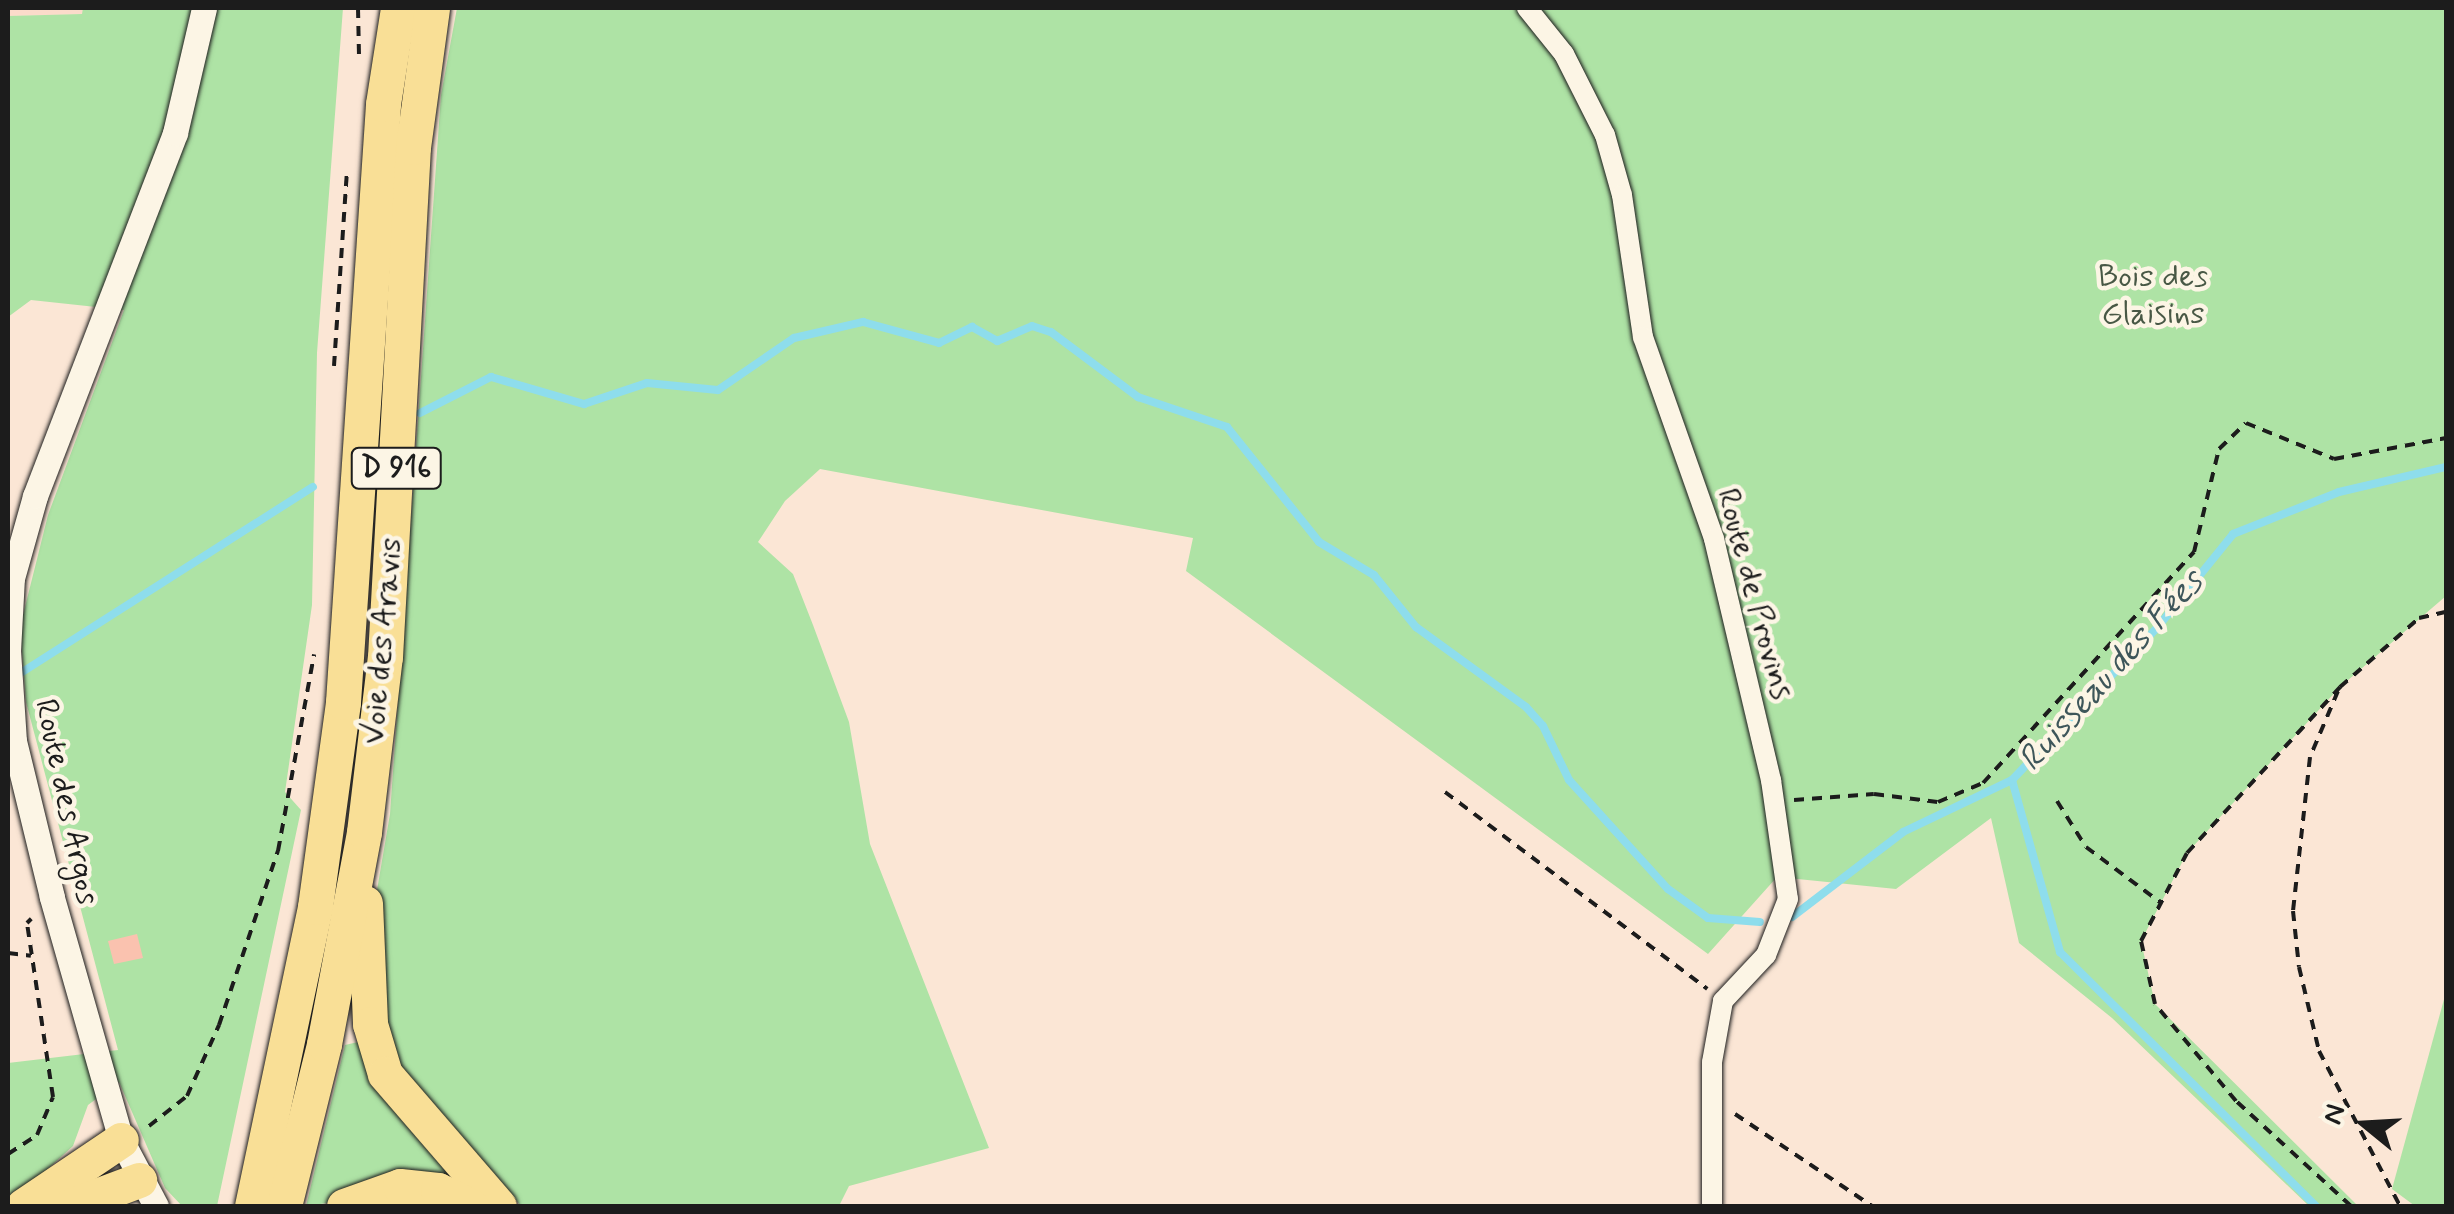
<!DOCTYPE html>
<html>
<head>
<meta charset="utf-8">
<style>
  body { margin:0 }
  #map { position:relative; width:2454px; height:1214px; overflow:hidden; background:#fbe6d5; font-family:Mynerve,sans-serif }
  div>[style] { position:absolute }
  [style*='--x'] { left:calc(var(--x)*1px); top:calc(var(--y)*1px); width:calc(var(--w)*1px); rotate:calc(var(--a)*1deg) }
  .built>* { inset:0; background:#fbdbca }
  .green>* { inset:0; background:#aee3a5 }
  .stream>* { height:8px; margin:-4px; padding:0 4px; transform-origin:4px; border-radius:4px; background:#8eddec }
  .building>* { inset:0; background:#fac2af }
  .path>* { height:4px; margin-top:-2px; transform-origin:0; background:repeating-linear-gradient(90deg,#1c1c1c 0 10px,transparent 0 18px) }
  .roads { filter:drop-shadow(0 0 2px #1c1c1c) drop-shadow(0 0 2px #1c1c1c) }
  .minor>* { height:20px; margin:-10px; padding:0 10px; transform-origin:10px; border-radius:10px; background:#fcf5e5 }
  .tertiary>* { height:25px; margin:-12.5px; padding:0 12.5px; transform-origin:12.5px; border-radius:12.5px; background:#fcf5e5 }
  .trunk>* { height:35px; margin:-17.5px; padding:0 17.5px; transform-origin:17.5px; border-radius:17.5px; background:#f9df96 }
  span { translate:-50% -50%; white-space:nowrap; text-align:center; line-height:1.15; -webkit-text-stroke:9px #fcf5e5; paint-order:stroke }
  .shield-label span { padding:2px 8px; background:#fcf5e5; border:2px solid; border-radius:8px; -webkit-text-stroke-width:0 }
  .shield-label { font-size:30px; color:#1c1c1c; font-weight:700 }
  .park-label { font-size:32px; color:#485845 }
  .street-label { font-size:32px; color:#1c1c1c }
  .water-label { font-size:35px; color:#3e565a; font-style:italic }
  .frame { position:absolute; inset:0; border:10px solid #1c1c1c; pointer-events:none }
  .north { position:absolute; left:2314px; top:1074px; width:100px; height:100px; -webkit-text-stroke:8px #fcf5e5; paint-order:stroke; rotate:288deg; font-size:28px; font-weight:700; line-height:40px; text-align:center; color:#1c1c1c }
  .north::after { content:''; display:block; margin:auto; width:35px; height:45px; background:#1c1c1c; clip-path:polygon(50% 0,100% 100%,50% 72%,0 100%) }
</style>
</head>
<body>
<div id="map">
  <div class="built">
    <i style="clip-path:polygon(8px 8px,83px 8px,83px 14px,8px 16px)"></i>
  </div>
  <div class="green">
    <i style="clip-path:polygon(83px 8px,343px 8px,317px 353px,312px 605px,285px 792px,301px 810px,217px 1206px,182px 1206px,165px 1188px,119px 1082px,88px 1105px,73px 1146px,8px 1205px,8px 1063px,118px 1050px,26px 702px,20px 627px,48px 515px,124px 310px,31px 300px,8px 317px,8px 16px,82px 14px)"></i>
    <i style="clip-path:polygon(457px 8px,2446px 8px,2446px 596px,2340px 687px,2187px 853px,2141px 941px,2155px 1004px,2358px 1206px,2309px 1206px,2112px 1018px,2019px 943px,1991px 818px,1896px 889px,1777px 877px,1708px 954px,1186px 571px,1193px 538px,820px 469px,785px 501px,758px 542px,793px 574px,813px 625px,849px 722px,870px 844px,989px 1148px,849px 1186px,839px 1206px,521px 1206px,403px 1072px,378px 1026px,377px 890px,390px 814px,441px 95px)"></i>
    <i style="clip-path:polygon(2446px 992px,2446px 1206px,2415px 1206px,2392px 1189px)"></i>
    <i style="clip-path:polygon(358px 1042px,457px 1185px,306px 1206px,345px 1045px)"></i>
  </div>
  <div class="stream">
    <i style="--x:420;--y:413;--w:80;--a:-26.9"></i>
    <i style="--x:491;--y:377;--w:97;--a:16.2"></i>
    <i style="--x:584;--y:404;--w:66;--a:-18.4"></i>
    <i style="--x:647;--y:383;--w:71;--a:5.6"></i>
    <i style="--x:718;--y:390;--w:92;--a:-34.4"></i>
    <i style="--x:794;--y:338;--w:71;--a:-13.1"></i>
    <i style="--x:863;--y:322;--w:79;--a:15.4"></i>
    <i style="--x:939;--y:343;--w:37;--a:-26"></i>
    <i style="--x:972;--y:327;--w:29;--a:29"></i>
    <i style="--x:997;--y:341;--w:38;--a:-23"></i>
    <i style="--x:1032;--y:326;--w:20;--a:18"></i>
    <i style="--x:1051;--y:332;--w:109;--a:36.8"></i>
    <i style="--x:1138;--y:397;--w:94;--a:18.6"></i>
    <i style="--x:1227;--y:427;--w:147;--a:51.3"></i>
    <i style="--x:1319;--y:542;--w:64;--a:31"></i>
    <i style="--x:1374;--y:575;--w:67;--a:51.1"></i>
    <i style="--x:1416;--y:627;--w:136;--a:36"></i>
    <i style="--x:1526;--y:707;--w:25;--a:48"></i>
    <i style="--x:1543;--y:726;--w:60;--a:64.3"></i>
    <i style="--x:1569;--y:780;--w:147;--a:47.8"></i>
    <i style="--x:1668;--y:889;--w:49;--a:35.9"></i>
    <i style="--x:1708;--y:918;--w:52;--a:4.4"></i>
    <i style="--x:16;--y:676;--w:352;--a:-32.5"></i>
    <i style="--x:2012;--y:780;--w:179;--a:74.4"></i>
    <i style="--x:2060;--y:952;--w:361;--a:44.8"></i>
    <i style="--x:1792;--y:917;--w:140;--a:-37.4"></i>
    <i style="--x:1903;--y:832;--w:121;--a:-25.5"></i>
    <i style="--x:2012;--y:780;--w:210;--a:-46.4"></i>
    <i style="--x:2157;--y:628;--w:121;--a:-51"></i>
    <i style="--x:2233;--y:534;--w:114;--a:-21.6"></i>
    <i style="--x:2339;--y:492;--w:110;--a:-13.2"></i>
  </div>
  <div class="building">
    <i style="clip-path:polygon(137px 934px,143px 958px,114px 964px,108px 941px)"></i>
  </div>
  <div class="path">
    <i style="--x:358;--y:8;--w:47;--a:88.8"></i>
    <i style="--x:334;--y:366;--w:195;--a:-86.2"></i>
    <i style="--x:2338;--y:691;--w:72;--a:113"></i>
    <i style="--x:2310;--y:757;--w:155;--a:96.3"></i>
    <i style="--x:2293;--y:911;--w:56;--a:83.9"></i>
    <i style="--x:2299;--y:967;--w:86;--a:76.6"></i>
    <i style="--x:2319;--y:1051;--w:175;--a:62.4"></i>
    <i style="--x:1445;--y:792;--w:328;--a:36.9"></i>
    <i style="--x:1794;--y:800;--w:80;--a:-4.3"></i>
    <i style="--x:1874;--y:794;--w:64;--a:7.1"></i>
    <i style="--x:1938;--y:802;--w:49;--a:-22.9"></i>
    <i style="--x:1983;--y:783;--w:313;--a:-47.6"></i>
    <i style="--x:2194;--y:552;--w:106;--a:-76.4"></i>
    <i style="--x:2219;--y:449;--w:37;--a:-44"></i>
    <i style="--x:2246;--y:423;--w:95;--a:22.2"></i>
    <i style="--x:2334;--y:459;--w:114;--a:-10.6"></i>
    <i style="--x:2057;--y:801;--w:54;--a:57.8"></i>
    <i style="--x:2086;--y:847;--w:94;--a:36.7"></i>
    <i style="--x:8;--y:953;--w:23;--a:7"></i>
    <i style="--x:1735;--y:1114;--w:165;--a:33.9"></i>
    <i style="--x:149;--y:1126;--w:48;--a:-38.3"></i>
    <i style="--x:187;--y:1096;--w:78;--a:-65.7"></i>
    <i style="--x:219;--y:1025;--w:184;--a:-71.3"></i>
    <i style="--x:278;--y:851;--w:200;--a:-79.6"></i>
    <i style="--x:8;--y:1154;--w:35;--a:-33"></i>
    <i style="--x:37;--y:1135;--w:41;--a:-67.2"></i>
    <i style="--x:53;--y:1097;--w:176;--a:-98.5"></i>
    <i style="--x:27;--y:923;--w:6;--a:-45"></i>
    <i style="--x:2351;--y:1206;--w:156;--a:-137.6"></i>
    <i style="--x:2236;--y:1101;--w:126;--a:-129.9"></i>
    <i style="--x:2155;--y:1004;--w:65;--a:-102.5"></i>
    <i style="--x:2141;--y:941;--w:99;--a:-62.4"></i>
    <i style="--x:2187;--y:853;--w:226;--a:-47.3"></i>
    <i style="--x:2340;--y:687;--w:105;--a:-41.1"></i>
    <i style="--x:2419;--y:618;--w:28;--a:-13"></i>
  </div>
  <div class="roads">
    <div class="minor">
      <i style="--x:1527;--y:8;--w:59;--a:51.2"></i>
      <i style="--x:1564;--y:54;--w:91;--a:63.2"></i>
      <i style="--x:1605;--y:135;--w:62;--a:74.2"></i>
      <i style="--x:1622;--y:195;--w:144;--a:81.6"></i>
      <i style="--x:1643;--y:337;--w:214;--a:70.6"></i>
      <i style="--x:1714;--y:539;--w:248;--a:76.7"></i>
      <i style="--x:1771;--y:780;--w:120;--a:81.9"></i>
      <i style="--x:1788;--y:899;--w:60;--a:111.4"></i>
      <i style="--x:1766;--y:955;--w:63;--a:133.1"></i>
      <i style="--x:1723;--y:1001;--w:62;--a:100.2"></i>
      <i style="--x:1712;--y:1062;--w:144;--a:90"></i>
    </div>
    <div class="tertiary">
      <i style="--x:156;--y:1206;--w:75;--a:-117.9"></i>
      <i style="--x:121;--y:1140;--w:253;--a:-105.9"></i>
      <i style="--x:52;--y:897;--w:161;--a:-103.7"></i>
      <i style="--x:14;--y:741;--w:90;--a:-93.8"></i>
      <i style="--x:8;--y:651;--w:73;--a:-86.9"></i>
      <i style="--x:12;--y:578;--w:85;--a:-74.3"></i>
      <i style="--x:35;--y:496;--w:389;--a:-68.9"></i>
      <i style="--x:175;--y:133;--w:128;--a:-76.9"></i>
    </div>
    <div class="trunk">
      <i style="--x:365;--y:903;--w:121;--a:87.6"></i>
      <i style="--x:370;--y:1024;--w:52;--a:73.3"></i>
      <i style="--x:385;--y:1074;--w:174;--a:49.2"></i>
      <i style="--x:23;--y:1206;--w:118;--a:-34"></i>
      <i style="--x:70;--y:1206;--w:74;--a:-20.6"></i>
      <i style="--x:252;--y:1206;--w:306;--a:-78.1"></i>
      <i style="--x:315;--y:907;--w:207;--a:-82.2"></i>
      <i style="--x:343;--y:702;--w:599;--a:-86.17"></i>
      <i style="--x:383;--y:104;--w:97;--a:-81.1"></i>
      <i style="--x:284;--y:1206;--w:167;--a:-76.1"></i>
      <i style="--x:324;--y:1044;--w:216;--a:-79.3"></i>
      <i style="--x:364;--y:832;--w:176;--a:-83.2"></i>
      <i style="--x:385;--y:657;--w:511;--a:-86.86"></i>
      <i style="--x:413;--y:147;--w:140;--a:-82.2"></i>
      <i style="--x:344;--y:1206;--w:59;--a:-19.7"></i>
      <i style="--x:400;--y:1186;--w:38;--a:6"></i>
      <i style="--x:438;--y:1190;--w:37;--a:26"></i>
    </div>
  </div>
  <div class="shield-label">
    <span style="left:396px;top:468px">D 916</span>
  </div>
  <div class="park-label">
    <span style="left:2153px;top:296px">Bois des<br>Glaisins</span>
  </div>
  <div class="street-label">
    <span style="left:1754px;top:594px;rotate:75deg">Route de Provins</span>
    <span style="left:383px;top:641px;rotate:-85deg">Voie des Aravis</span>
    <span style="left:66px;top:802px;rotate:78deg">Route des Argos</span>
  </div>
  <div class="water-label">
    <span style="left:2111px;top:671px;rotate:-48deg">Ruisseau des Fées</span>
  </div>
  <div class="frame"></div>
  <div class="north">N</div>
</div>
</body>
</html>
